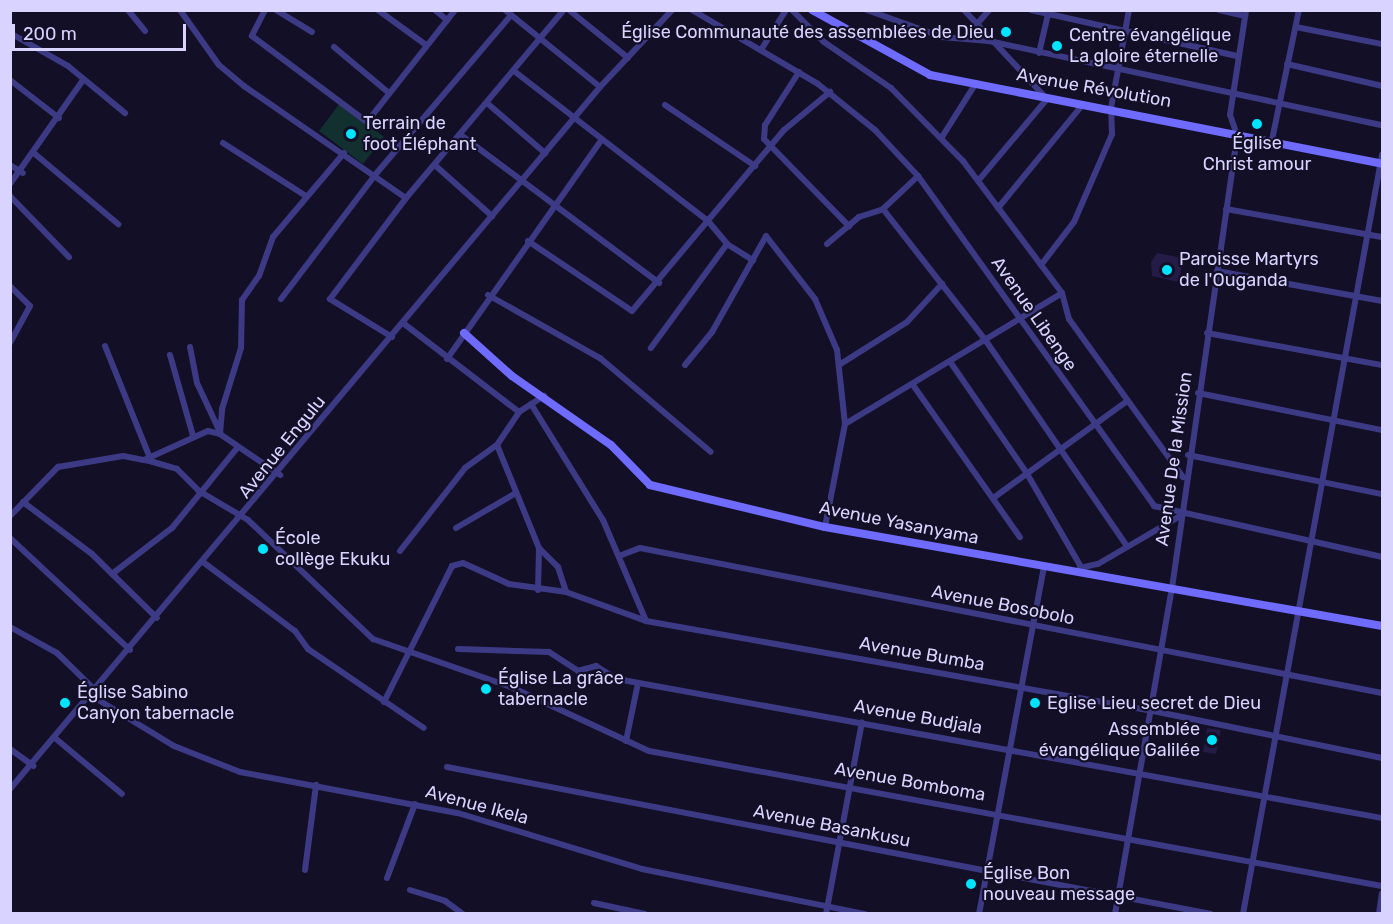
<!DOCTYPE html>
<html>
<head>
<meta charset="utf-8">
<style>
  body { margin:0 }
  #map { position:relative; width:1393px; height:924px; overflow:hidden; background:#130f26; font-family:Rubik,sans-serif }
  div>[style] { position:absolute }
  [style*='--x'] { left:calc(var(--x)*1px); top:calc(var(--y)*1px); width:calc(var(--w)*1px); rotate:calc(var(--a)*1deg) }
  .green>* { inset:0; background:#12302f }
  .building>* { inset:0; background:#241b47 }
  .street>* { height:6px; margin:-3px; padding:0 3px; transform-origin:3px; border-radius:3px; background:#3d3a85 }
  .secondary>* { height:8px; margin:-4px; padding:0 4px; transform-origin:4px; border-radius:4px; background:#6f6bff }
  .dots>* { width:16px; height:16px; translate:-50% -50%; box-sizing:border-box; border:3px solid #130f26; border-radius:50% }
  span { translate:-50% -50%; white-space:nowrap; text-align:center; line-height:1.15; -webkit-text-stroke:4.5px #130f26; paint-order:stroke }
  .poi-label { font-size:18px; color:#d9d4ff }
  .right { translate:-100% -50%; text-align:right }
  .left { translate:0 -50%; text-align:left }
  .street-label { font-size:18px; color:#d9d4ff }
  .frame { position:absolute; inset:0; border:12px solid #d9d4ff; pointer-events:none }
  .scale { position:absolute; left:12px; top:24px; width:174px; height:27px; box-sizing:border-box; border:3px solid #d9d4ff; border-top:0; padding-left:8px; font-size:18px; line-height:21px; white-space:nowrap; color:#d9d4ff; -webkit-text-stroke:4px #130f26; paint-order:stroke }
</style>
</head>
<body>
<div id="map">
  <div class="green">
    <i style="clip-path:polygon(340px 103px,384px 137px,363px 164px,319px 131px)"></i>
  </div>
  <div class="building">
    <i style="clip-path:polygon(1157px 253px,1183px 258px,1179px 282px,1152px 276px,1151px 262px)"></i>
    <i style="clip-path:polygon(1207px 728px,1221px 730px,1216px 754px,1203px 752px)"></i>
  </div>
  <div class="street">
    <i style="--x:128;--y:10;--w:27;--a:51"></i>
    <i style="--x:180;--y:10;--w:67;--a:54.7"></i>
    <i style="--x:219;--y:65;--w:33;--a:40"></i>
    <i style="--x:244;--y:86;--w:197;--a:34.7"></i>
    <i style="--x:265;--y:10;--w:29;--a:117"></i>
    <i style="--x:252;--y:36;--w:144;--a:36.8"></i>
    <i style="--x:367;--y:122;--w:142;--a:-51.8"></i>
    <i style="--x:276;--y:10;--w:42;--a:31.4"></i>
    <i style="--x:378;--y:10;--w:59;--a:36.1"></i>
    <i style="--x:435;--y:10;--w:16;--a:40"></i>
    <i style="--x:505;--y:10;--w:122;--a:39"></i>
    <i style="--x:569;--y:10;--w:76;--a:39.1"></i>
    <i style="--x:692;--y:10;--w:146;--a:30.4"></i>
    <i style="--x:818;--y:84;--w:73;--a:38.9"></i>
    <i style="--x:875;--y:130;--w:63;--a:46.9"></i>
    <i style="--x:918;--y:176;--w:406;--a:54.4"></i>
    <i style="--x:1154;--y:506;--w:234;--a:12.6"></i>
    <i style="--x:792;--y:10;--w:45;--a:45"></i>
    <i style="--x:824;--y:42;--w:81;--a:34.5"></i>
    <i style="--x:891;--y:88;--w:103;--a:45.4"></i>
    <i style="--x:963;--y:161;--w:165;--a:53.1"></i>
    <i style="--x:1062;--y:293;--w:27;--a:75"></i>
    <i style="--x:1069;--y:319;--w:195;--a:54.2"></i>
    <i style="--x:867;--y:10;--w:80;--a:19.8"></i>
    <i style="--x:942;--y:37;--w:47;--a:4.9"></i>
    <i style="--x:989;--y:41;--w:402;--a:12.1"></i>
    <i style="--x:964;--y:10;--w:122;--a:47"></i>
    <i style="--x:1047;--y:99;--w:107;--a:130.1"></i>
    <i style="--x:1031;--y:10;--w:211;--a:12.6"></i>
    <i style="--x:1219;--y:10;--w:27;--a:13"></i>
    <i style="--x:977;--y:24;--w:18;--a:-49"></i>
    <i style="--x:1296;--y:27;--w:88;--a:11.2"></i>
    <i style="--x:10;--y:33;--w:67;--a:29.6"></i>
    <i style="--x:68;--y:66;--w:74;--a:39.5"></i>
    <i style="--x:334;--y:47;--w:72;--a:39.9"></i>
    <i style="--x:761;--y:50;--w:47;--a:-58"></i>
    <i style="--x:1039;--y:53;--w:44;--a:-76.9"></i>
    <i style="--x:1287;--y:64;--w:98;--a:13"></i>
    <i style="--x:514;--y:71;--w:245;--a:37.7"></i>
    <i style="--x:708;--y:221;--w:30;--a:50"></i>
    <i style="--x:727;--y:244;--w:129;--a:126.2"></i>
    <i style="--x:799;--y:72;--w:63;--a:122.7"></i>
    <i style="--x:765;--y:125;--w:14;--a:94"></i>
    <i style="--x:764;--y:139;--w:122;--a:45.7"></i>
    <i style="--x:10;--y:80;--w:62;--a:37.8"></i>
    <i style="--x:487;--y:103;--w:77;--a:40.8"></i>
    <i style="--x:665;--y:105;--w:109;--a:34.1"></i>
    <i style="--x:462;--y:136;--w:246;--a:36.7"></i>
    <i style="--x:942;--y:137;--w:64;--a:-57.8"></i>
    <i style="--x:1272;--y:140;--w:133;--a:-78.3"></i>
    <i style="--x:223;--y:143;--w:98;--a:32.6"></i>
    <i style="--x:35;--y:154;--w:109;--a:40.1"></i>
    <i style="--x:10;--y:165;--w:15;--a:32"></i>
    <i style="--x:437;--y:167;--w:74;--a:41.7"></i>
    <i style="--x:10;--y:184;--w:127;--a:-54.9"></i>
    <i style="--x:10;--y:196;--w:85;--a:46"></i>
    <i style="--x:998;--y:208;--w:134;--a:-50.7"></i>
    <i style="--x:883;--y:209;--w:167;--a:52"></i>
    <i style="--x:986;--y:341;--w:249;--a:55.5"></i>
    <i style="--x:1226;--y:209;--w:158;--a:10.2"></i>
    <i style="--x:528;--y:241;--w:125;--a:33.9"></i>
    <i style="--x:632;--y:311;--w:236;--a:-50"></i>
    <i style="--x:784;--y:130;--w:60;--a:-39.6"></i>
    <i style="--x:727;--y:244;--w:31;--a:32"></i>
    <i style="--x:827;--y:244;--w:42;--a:-40.2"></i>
    <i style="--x:859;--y:217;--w:25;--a:-18"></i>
    <i style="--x:883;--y:209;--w:48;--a:-43.3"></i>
    <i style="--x:1041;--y:265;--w:54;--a:-52.5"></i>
    <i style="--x:1074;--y:222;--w:96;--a:-66.6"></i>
    <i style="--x:1112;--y:134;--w:26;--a:-92"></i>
    <i style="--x:1111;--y:108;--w:100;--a:-79.6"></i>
    <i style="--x:1217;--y:271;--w:168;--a:10.3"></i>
    <i style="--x:10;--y:286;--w:28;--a:45"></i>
    <i style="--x:30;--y:306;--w:42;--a:118.4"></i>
    <i style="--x:488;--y:295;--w:129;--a:29.4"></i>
    <i style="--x:600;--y:358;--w:145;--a:40.3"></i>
    <i style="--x:281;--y:299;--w:156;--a:-52.8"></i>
    <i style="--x:375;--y:175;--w:210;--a:-49.6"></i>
    <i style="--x:403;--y:323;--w:146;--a:37.5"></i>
    <i style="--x:1207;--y:333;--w:178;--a:10.4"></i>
    <i style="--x:392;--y:337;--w:73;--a:-148.5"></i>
    <i style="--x:330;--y:299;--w:126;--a:-53"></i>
    <i style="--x:406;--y:198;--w:246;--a:-50"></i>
    <i style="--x:105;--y:346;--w:121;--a:68.1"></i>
    <i style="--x:190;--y:347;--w:37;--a:79"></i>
    <i style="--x:197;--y:383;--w:52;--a:64.9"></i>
    <i style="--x:170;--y:355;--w:84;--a:74.1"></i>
    <i style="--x:447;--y:359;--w:267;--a:-54.8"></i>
    <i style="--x:951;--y:363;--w:132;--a:55.5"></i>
    <i style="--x:1026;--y:472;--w:110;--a:59.9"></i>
    <i style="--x:685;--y:365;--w:43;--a:-50.7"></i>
    <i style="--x:712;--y:332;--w:110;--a:-60.6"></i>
    <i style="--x:766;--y:236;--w:80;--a:52.1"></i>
    <i style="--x:815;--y:299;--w:56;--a:66.7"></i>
    <i style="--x:837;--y:350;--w:74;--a:83.8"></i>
    <i style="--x:839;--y:365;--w:80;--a:-32.3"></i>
    <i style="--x:907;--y:322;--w:52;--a:-47.4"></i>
    <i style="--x:913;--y:385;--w:186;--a:54.9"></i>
    <i style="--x:1198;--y:393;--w:188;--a:11.4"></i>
    <i style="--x:531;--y:404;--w:137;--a:58.2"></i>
    <i style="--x:603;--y:520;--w:110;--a:66.9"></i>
    <i style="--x:220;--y:434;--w:25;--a:-85"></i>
    <i style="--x:222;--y:409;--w:64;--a:-72.7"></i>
    <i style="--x:241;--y:348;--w:48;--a:-88.8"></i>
    <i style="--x:242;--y:300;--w:29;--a:-55"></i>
    <i style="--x:259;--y:276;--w:41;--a:-70.3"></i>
    <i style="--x:273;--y:237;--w:110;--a:-49.8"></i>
    <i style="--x:497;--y:445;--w:111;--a:67.8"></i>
    <i style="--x:539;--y:548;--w:27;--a:45"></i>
    <i style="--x:558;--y:567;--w:26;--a:72"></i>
    <i style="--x:1188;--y:455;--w:198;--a:11.4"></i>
    <i style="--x:144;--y:460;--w:70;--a:-24.4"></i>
    <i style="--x:208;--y:431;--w:12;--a:14"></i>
    <i style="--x:220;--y:434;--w:73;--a:34.3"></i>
    <i style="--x:996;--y:496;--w:160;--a:-35.9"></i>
    <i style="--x:23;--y:502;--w:86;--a:37"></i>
    <i style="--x:92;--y:554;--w:91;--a:44.6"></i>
    <i style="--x:10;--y:516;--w:69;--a:-45.6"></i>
    <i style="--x:58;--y:467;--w:66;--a:-9.6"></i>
    <i style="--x:123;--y:456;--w:31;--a:11"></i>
    <i style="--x:153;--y:462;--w:25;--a:16"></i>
    <i style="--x:177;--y:469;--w:31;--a:45"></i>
    <i style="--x:199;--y:491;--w:57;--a:30.6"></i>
    <i style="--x:248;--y:520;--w:173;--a:43.6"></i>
    <i style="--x:373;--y:639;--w:146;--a:19.2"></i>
    <i style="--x:511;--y:687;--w:152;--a:24.9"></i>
    <i style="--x:649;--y:751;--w:745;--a:10.44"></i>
    <i style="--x:825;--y:527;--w:105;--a:-79"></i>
    <i style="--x:845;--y:424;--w:253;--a:-31.1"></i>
    <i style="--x:456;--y:528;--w:69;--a:-30.3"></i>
    <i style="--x:10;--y:538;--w:164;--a:43"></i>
    <i style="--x:400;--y:551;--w:105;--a:-51.9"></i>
    <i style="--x:465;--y:468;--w:39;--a:-36"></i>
    <i style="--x:497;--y:445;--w:40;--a:-56"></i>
    <i style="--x:519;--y:412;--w:30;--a:-33"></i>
    <i style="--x:619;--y:556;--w:22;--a:-21"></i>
    <i style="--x:640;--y:548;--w:756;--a:11.06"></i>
    <i style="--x:203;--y:562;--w:115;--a:36.9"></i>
    <i style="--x:295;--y:631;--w:22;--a:54"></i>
    <i style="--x:308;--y:649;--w:140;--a:34.3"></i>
    <i style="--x:1080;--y:568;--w:18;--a:-13"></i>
    <i style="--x:1098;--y:564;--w:95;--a:-30.3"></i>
    <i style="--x:112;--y:574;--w:76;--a:-37.5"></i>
    <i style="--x:172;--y:528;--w:103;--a:-50.9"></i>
    <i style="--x:538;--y:590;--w:41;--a:-88.6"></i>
    <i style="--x:10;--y:627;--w:54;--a:29"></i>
    <i style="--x:57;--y:653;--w:54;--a:44.3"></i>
    <i style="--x:458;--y:649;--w:91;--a:1.9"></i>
    <i style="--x:549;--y:652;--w:35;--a:33"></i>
    <i style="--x:578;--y:671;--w:19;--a:-16"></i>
    <i style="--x:596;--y:666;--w:25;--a:32"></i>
    <i style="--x:617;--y:679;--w:778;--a:10.3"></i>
    <i style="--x:92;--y:696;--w:96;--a:31.4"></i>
    <i style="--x:174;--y:746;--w:71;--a:21.5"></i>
    <i style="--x:240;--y:772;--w:222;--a:10.7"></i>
    <i style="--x:458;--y:813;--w:192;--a:16.9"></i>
    <i style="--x:642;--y:869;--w:228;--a:11.4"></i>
    <i style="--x:384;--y:702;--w:152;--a:-63.4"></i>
    <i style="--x:452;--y:566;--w:11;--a:-15"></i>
    <i style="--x:463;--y:563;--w:51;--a:24.5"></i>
    <i style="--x:509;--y:584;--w:58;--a:8"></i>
    <i style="--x:566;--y:592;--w:85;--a:19.9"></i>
    <i style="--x:646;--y:621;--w:515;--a:10.07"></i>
    <i style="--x:1153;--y:711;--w:234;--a:11.6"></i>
    <i style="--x:55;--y:738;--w:87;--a:39.9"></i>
    <i style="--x:626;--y:741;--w:59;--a:-78.3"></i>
    <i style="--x:10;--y:749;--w:29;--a:36"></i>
    <i style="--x:447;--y:767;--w:778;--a:10.89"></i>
    <i style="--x:10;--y:789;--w:917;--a:-49.95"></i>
    <i style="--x:600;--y:87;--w:105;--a:-46.9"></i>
    <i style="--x:305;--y:870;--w:86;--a:-82.6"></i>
    <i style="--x:387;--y:878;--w:79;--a:-69.3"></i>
    <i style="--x:410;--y:890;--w:37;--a:17"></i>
    <i style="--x:445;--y:901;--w:22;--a:36"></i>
    <i style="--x:594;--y:903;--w:52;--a:12.2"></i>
    <i style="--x:826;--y:914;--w:195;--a:-79.4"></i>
    <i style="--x:979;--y:914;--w:353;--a:-79.4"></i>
    <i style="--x:1115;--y:914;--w:331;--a:-80.1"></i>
    <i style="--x:1172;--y:588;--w:458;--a:-81.8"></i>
    <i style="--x:1237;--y:135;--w:21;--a:-109"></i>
    <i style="--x:1230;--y:115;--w:106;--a:-81.3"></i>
    <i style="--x:1243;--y:914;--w:772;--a:-79.62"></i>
    <i style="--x:1379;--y:914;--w:21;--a:-82"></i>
  </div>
  <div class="secondary">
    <i style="--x:812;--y:10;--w:135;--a:28.8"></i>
    <i style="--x:930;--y:75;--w:461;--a:11.1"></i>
    <i style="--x:464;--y:333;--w:64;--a:41.9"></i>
    <i style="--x:512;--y:376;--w:121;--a:34.9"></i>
    <i style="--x:611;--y:445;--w:56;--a:45.7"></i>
    <i style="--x:650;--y:485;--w:180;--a:13.5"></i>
    <i style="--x:825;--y:527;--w:566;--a:10.08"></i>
  </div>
  <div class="dots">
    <i style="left:1006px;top:32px;background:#00e5ff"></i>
    <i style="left:1057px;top:46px;background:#00e5ff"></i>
    <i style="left:1257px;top:124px;background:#00e5ff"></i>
    <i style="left:351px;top:134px;background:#00e5ff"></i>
    <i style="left:1167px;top:270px;background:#00e5ff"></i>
    <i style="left:263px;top:549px;background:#00e5ff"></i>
    <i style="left:486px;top:689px;background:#00e5ff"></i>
    <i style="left:65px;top:703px;background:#00e5ff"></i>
    <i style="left:1035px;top:703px;background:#00e5ff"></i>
    <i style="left:1212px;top:740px;background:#00e5ff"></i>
    <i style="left:971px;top:884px;background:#00e5ff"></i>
  </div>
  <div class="poi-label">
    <span class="right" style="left:994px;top:32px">Église Communauté des assemblées de Dieu</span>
    <span class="left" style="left:1069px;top:46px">Centre évangélique<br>La gloire éternelle</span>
    <span class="left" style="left:363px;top:134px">Terrain de<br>foot Éléphant</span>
    <span style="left:1257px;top:154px">Église<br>Christ amour</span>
    <span class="left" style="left:1179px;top:270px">Paroisse Martyrs<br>de l'Ouganda</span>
    <span class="left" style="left:275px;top:549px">École<br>collège Ekuku</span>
    <span class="left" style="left:498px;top:689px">Église La grâce<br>tabernacle</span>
    <span class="left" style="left:77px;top:703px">Église Sabino<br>Canyon tabernacle</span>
    <span class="left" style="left:1047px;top:703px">Eglise Lieu secret de Dieu</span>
    <span class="right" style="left:1200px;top:740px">Assemblée<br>évangélique Galilée</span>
    <span class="left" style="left:983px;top:884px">Église Bon<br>nouveau message</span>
  </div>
  <div class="street-label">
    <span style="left:1094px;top:88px;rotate:10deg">Avenue Révolution</span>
    <span style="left:1034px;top:314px;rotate:55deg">Avenue Libenge</span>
    <span style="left:282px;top:447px;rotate:-51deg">Avenue Engulu</span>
    <span style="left:1174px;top:459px;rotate:-82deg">Avenue De la Mission</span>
    <span style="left:899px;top:523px;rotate:11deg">Avenue Yasanyama</span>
    <span style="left:1003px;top:605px;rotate:11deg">Avenue Bosobolo</span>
    <span style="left:922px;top:654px;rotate:10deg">Avenue Bumba</span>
    <span style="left:918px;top:717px;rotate:10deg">Avenue Budjala</span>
    <span style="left:910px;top:782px;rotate:10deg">Avenue Bomboma</span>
    <span style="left:477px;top:805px;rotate:15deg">Avenue Ikela</span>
    <span style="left:832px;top:826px;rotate:11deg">Avenue Basankusu</span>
  </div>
  <div class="frame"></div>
  <div class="scale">200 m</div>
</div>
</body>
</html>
